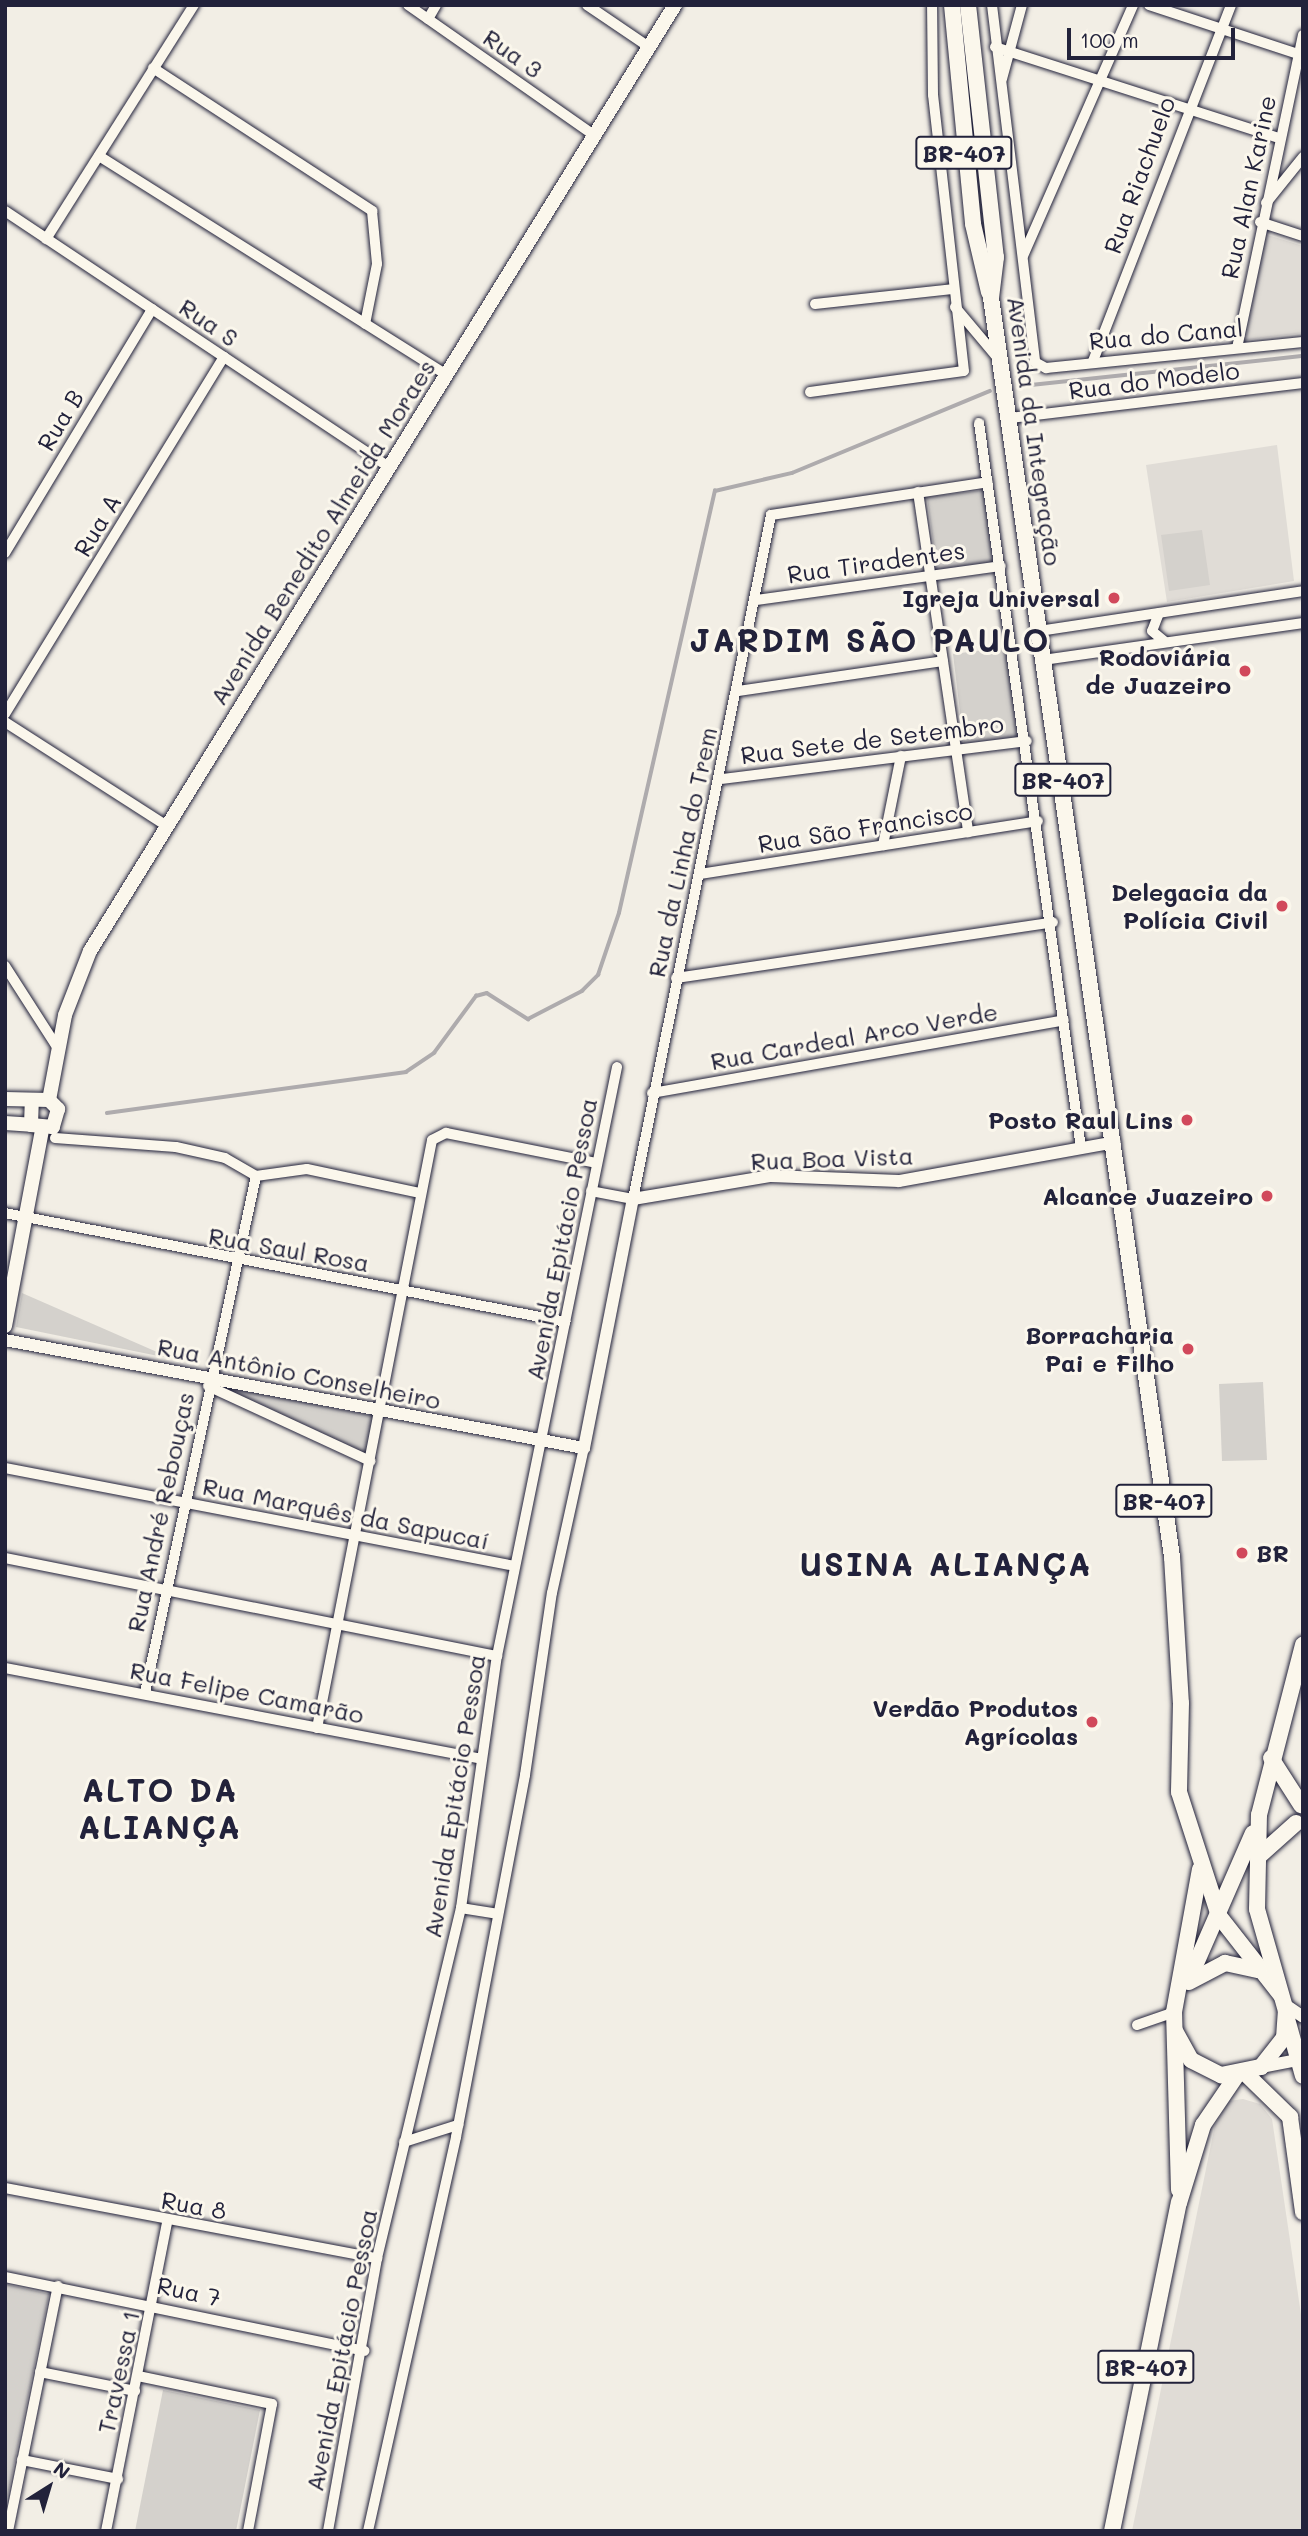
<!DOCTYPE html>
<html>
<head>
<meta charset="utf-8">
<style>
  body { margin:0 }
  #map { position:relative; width:1308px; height:2536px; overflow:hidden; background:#f2eee5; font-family:Mali,sans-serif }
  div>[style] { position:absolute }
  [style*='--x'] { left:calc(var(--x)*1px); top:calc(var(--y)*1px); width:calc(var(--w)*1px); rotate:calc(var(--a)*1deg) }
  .built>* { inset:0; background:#e0dcd6 }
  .green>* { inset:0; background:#d4d1cc }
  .stream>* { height:3.5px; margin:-1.75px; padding:0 1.75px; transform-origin:1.75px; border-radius:1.75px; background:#aeabad }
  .roads { filter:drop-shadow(0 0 2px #22223b) drop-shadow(0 0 2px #22223b) }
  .minor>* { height:10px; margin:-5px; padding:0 5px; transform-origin:5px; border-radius:5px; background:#fbf7ec }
  .tertiary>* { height:12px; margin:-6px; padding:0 6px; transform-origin:6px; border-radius:6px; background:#fbf7ec }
  .secondary>* { height:14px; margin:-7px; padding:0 7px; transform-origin:7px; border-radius:7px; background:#fbf7ec }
  .primary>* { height:16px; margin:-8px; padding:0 8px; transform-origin:8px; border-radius:8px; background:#fbf7ec }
  .trunk>* { height:16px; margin:-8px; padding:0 8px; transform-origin:8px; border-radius:8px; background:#fbf7ec }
  .dots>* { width:19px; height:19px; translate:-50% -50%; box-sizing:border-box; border:4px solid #fbf7ec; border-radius:50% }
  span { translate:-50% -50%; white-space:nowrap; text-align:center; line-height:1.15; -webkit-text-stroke:6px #fbf7ec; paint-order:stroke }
  .shield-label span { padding:2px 5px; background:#fbf7ec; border:2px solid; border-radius:5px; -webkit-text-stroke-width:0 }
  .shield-label { font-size:23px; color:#22223b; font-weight:700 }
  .street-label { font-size:24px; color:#22223b }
  .poi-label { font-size:24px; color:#22223b; font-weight:700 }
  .right { translate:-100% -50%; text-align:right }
  .left { translate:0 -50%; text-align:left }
  .district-label { font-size:32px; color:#22223b; font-weight:700; letter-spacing:2px }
  .frame { position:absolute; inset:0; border:7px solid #22223b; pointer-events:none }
  .north { position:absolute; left:14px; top:2452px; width:70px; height:70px; -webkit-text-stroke:5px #fbf7ec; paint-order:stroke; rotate:37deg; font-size:19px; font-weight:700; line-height:28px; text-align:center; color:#22223b }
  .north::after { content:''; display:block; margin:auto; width:24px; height:32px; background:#22223b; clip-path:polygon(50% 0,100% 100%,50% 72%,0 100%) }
  .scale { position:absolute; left:1067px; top:28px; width:168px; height:32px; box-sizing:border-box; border:4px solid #22223b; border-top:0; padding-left:9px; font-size:21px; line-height:24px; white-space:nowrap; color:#22223b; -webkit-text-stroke:5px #fbf7ec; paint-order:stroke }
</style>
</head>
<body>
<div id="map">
  <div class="built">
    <i style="clip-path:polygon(1264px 234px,1303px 246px,1303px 333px,1246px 340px)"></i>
    <i style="clip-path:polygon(1277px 445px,1294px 581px,1167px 602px,1146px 465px)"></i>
    <i style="clip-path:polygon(1243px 2099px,1260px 2104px,1272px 2119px,1303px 2328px,1303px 2531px,1132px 2531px,1215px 2125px,1229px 2101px)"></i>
  </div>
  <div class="green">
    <i style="clip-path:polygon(985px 490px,995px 563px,937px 571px,927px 497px)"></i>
    <i style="clip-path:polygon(1202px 530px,1210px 585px,1169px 591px,1161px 535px)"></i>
    <i style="clip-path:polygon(1007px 647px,1021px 738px,964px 745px,953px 654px)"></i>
    <i style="clip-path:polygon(22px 1293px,173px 1359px,16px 1327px)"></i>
    <i style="clip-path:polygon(1263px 1382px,1267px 1460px,1222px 1461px,1219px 1384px)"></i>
    <i style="clip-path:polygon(214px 1385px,373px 1416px,366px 1456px)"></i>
    <i style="clip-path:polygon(5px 2284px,49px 2294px,5px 2509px)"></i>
    <i style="clip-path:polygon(163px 2390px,260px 2410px,236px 2531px,135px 2531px)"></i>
  </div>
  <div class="stream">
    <i style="--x:1031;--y:385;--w:274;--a:-6.1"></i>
    <i style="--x:107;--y:1113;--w:302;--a:-7.8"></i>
    <i style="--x:406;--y:1072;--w:34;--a:-34"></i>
    <i style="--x:434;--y:1053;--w:71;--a:-53.6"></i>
    <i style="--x:476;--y:996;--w:11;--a:-15"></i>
    <i style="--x:487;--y:993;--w:49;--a:32.4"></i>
    <i style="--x:528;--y:1019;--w:61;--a:-27.4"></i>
    <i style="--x:582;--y:991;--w:23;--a:-45"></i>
    <i style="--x:598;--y:975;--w:65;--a:-71.3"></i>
    <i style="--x:619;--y:913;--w:433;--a:-77.2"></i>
    <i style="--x:715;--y:491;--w:79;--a:-13.2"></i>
    <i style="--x:792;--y:473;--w:214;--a:-22.5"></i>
  </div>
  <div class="roads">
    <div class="minor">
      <i style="--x:408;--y:5;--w:227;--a:35"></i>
      <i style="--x:587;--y:5;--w:75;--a:34.1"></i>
      <i style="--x:992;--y:5;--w:360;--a:83.1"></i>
      <i style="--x:1035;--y:362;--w:13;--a:29"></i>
      <i style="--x:1046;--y:368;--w:258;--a:-5.8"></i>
      <i style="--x:1149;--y:5;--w:160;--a:18.2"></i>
      <i style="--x:428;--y:19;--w:16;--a:-60"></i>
      <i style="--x:995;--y:47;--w:298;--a:17.8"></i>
      <i style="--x:153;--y:68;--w:262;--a:33.1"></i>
      <i style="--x:372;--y:211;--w:53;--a:84.6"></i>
      <i style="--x:377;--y:264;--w:61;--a:101.3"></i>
      <i style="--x:1002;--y:79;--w:77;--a:-74.9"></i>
      <i style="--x:99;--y:156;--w:411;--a:32.2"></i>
      <i style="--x:1266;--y:203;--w:59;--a:-51.2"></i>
      <i style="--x:5;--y:211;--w:463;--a:33.7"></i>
      <i style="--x:1260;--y:222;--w:45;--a:18"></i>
      <i style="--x:46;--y:239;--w:277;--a:-57.7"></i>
      <i style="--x:1023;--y:256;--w:274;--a:-66.3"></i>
      <i style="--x:815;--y:304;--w:138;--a:-6.2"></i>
      <i style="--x:955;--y:307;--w:65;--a:50"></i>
      <i style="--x:1237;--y:348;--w:320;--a:-78.1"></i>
      <i style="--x:1093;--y:361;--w:382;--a:-68.8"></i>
      <i style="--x:810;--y:392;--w:155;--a:-7.8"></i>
      <i style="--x:964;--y:371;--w:278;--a:-96.4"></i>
      <i style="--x:933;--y:95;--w:90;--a:-90.6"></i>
      <i style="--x:1010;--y:418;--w:295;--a:-6.8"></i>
      <i style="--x:979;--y:423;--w:732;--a:81.99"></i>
      <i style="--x:918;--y:492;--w:344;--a:81.6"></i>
      <i style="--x:5;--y:553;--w:285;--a:-58.9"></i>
      <i style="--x:756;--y:600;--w:247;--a:-7.9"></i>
      <i style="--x:1159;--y:613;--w:19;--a:111"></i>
      <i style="--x:1152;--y:631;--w:17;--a:40"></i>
      <i style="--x:1039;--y:631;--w:267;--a:-8.6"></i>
      <i style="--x:1043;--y:660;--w:263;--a:-8.1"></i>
      <i style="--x:738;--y:691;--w:207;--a:-8.3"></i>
      <i style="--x:5;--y:714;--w:419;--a:-58.5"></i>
      <i style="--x:5;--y:722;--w:193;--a:32.7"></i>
      <i style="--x:722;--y:779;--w:307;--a:-7.1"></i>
      <i style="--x:883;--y:845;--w:91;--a:-78.6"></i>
      <i style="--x:700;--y:874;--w:342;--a:-8.9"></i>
      <i style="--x:5;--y:966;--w:100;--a:57.3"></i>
      <i style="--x:676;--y:978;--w:381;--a:-8.4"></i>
      <i style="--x:652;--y:1093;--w:418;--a:-10"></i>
      <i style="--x:55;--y:1138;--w:121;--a:4.3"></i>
      <i style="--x:176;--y:1147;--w:50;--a:12.7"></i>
      <i style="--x:225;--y:1158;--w:36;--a:30"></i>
      <i style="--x:256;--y:1176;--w:51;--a:-7.8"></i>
      <i style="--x:307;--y:1169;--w:116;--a:12"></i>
      <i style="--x:591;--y:1191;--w:43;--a:10.8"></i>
      <i style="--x:633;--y:1199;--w:698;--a:-78.59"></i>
      <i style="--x:771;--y:515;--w:219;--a:-8.6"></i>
      <i style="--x:5;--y:1213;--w:571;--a:11"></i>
      <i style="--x:208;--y:1386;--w:179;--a:24.8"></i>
      <i style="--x:5;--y:1468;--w:519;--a:10.88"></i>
      <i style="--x:5;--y:1558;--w:502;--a:11.27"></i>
      <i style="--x:5;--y:1668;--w:484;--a:10.8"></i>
      <i style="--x:145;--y:1693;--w:529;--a:-77.88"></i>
      <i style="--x:317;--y:1728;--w:599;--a:-78.93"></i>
      <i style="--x:432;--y:1140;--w:16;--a:-27"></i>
      <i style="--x:446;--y:1133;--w:153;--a:11.3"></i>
      <i style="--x:461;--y:1908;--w:33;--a:9"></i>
      <i style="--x:1137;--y:2025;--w:39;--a:-19"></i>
      <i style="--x:404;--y:2142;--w:57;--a:-17.5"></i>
      <i style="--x:5;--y:2188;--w:379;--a:10.7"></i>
      <i style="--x:5;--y:2277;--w:367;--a:11.6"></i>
      <i style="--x:40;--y:2372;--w:97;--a:11.3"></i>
      <i style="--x:138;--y:2376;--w:137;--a:11.8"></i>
      <i style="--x:272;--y:2404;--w:129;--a:100.7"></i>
      <i style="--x:22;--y:2460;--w:98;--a:11.2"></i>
      <i style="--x:8;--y:2531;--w:250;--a:-78.5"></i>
      <i style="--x:106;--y:2531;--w:315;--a:-78.8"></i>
      <i style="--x:328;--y:2531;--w:277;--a:-79.8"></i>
      <i style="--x:377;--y:2258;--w:360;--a:-76.5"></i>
      <i style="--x:461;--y:1908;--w:255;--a:-81.9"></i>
      <i style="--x:497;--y:1656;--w:601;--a:-78.48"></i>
      <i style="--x:368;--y:2531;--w:404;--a:-77.4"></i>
      <i style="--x:456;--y:2137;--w:369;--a:-79.2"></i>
      <i style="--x:525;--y:1775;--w:184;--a:-81.6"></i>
      <i style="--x:552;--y:1593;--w:148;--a:-77.6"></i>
    </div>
    <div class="tertiary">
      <i style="--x:5;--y:1340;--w:589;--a:10.57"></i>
      <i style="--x:584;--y:1448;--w:254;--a:-78.9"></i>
      <i style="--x:633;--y:1199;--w:140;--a:-9.5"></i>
      <i style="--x:771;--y:1176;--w:128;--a:2.2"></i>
      <i style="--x:899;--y:1181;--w:219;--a:-10.2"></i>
      <i style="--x:1284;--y:2004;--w:23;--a:34"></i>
      <i style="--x:1261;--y:2067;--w:43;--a:-10.8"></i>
    </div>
    <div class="secondary">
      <i style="--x:5;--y:1099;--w:44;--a:1.3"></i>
      <i style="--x:49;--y:1100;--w:13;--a:45"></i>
      <i style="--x:58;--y:1109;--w:19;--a:106"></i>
      <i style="--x:53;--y:1127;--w:22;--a:-175"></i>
      <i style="--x:31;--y:1125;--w:23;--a:-88"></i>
      <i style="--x:49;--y:1100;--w:86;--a:-79.3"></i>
      <i style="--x:65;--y:1015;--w:69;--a:-68.7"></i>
      <i style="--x:90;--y:951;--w:1112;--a:-58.27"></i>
      <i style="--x:5;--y:1123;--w:26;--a:4"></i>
      <i style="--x:5;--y:1326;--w:199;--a:-79.3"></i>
    </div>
    <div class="primary">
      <i style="--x:1287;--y:2019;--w:59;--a:74.3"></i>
      <i style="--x:1246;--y:2074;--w:62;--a:44.3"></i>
      <i style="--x:1290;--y:2117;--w:96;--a:82.2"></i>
    </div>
    <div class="trunk">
      <i style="--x:952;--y:5;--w:220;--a:84.5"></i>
      <i style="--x:973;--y:224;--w:70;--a:76.8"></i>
      <i style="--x:968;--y:5;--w:254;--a:83.7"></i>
      <i style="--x:996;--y:257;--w:41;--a:97"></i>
      <i style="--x:991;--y:298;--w:1272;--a:81.82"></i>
      <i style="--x:1172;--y:1557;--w:146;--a:86.5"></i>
      <i style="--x:1181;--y:1703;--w:89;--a:91.3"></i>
      <i style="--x:1179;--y:1792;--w:130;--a:72.1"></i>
      <i style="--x:1219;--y:1916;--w:100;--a:51.9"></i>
      <i style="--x:1271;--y:1758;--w:56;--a:57.4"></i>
      <i style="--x:1258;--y:1857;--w:51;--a:-41.8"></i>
      <i style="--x:1194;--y:1968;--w:147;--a:-66.4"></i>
      <i style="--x:1189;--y:1982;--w:41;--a:-27.8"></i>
      <i style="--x:1225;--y:1963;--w:34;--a:12"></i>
      <i style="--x:1175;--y:2031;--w:33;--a:61"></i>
      <i style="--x:1191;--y:2060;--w:34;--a:27"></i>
      <i style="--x:1221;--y:2075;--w:41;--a:-11.3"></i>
      <i style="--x:1261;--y:2067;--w:37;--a:-52"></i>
      <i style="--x:1284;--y:2038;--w:27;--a:-86"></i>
      <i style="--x:1286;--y:2011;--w:106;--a:-105.9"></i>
      <i style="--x:1257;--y:1909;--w:94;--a:-88.8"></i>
      <i style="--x:1259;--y:1815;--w:176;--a:-75.5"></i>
      <i style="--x:1179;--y:2190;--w:178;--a:-91.6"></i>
      <i style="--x:1174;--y:2012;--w:145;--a:-79.7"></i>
      <i style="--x:1112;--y:2531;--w:335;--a:-78.5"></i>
      <i style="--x:1179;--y:2203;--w:82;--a:-72.9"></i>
      <i style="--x:1203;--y:2125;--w:60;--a:-55.8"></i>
    </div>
  </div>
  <div class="dots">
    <i style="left:1114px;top:598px;background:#d1495b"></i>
    <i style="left:1245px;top:671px;background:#d1495b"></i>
    <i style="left:1282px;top:906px;background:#d1495b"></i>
    <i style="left:1187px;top:1120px;background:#d1495b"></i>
    <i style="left:1267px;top:1196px;background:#d1495b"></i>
    <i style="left:1188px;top:1349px;background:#d1495b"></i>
    <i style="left:1242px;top:1553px;background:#d1495b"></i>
    <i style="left:1092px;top:1722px;background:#d1495b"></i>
  </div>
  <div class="shield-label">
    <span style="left:964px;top:153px">BR-407</span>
    <span style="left:1063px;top:780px">BR-407</span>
    <span style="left:1164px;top:1501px">BR-407</span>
    <span style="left:1146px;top:2367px">BR-407</span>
  </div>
  <div class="street-label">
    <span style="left:513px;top:53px;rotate:35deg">Rua 3</span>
    <span style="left:1139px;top:175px;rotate:-70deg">Rua Riachuelo</span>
    <span style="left:1248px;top:187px;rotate:-78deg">Rua Alan Karine</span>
    <span style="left:209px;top:322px;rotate:34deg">Rua S</span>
    <span style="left:1166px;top:334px;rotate:-5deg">Rua do Canal</span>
    <span style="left:1154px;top:380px;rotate:-7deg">Rua do Modelo</span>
    <span style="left:60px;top:420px;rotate:-59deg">Rua B</span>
    <span style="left:1035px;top:431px;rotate:82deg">Avenida da Integração</span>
    <span style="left:97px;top:525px;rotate:-59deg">Rua A</span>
    <span style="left:322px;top:532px;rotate:-58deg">Avenida Benedito Almeida Moraes</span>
    <span style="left:876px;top:562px;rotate:-8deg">Rua Tiradentes</span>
    <span style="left:872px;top:739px;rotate:-7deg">Rua Sete de Setembro</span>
    <span style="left:865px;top:827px;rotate:-9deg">Rua São Francisco</span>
    <span style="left:682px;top:852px;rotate:-78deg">Rua da Linha do Trem</span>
    <span style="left:854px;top:1036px;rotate:-10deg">Rua Cardeal Arco Verde</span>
    <span style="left:832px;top:1158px;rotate:-2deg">Rua Boa Vista</span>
    <span style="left:561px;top:1239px;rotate:-79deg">Avenida Epitácio Pessoa</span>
    <span style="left:289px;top:1249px;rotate:10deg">Rua Saul Rosa</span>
    <span style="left:299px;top:1373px;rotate:11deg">Rua Antônio Conselheiro</span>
    <span style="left:160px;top:1512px;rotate:-78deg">Rua André Rebouças</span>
    <span style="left:346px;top:1513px;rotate:11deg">Rua Marquês da Sapucaí</span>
    <span style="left:247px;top:1692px;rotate:11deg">Rua Felipe Camarão</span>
    <span style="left:454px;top:1796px;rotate:-81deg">Avenida Epitácio Pessoa</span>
    <span style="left:194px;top:2205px;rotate:10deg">Rua 8</span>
    <span style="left:189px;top:2291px;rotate:12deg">Rua 7</span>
    <span style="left:341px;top:2350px;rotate:-79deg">Avenida Epitácio Pessoa</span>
    <span style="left:118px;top:2372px;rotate:-78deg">Travessa 1</span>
  </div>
  <div class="poi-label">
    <span class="right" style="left:1100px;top:598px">Igreja Universal</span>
    <span class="right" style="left:1231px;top:671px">Rodoviária<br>de Juazeiro</span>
    <span class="right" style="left:1268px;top:906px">Delegacia da<br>Polícia Civil</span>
    <span class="right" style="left:1173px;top:1120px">Posto Raul Lins</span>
    <span class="right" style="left:1253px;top:1196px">Alcance Juazeiro</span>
    <span class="right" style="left:1174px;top:1349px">Borracharia<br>Pai e Filho</span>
    <span class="left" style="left:1256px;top:1553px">BR</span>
    <span class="right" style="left:1078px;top:1722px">Verdão Produtos<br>Agrícolas</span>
  </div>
  <div class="district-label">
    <span style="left:870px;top:639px">JARDIM SÃO PAULO</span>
    <span style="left:946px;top:1563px">USINA ALIANÇA</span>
    <span style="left:160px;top:1808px">ALTO DA<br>ALIANÇA</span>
  </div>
  <div class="frame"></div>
  <div class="north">N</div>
  <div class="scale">100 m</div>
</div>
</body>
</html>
